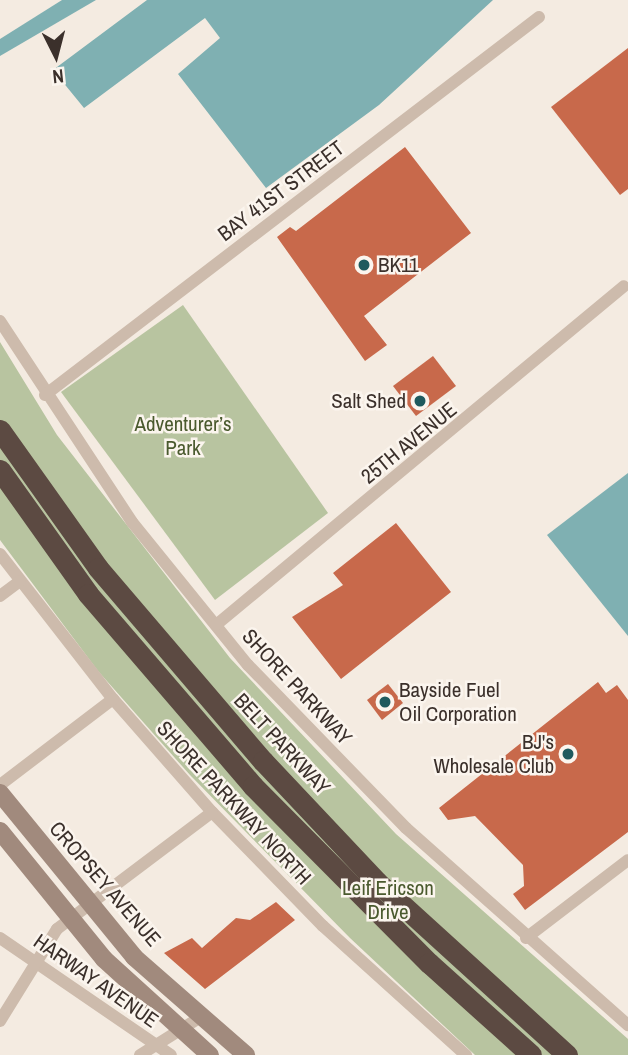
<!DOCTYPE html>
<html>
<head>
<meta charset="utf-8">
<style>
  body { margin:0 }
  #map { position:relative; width:628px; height:1055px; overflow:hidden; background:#f4ebe1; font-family:"Archivo Narrow",sans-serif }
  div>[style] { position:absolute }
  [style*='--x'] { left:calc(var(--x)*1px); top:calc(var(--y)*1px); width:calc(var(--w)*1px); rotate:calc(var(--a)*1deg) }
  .green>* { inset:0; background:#b8c4a0 }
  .water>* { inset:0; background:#7fb0b2 }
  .building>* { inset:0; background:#c8694b }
  .street>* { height:12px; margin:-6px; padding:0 6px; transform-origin:6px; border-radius:6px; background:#cdbbac }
  .secondary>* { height:18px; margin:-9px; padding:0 9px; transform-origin:9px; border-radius:9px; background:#a18a7d }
  .highway>* { height:21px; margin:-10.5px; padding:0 10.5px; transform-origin:10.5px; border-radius:10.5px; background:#5c4a42 }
  .dots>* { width:19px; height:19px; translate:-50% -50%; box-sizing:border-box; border:4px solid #fbf5ee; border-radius:50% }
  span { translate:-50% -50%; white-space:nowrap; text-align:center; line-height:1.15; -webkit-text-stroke:5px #fbf5ee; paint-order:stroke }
  .street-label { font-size:21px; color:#3b302b }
  .poi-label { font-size:21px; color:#3b302b }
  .left { translate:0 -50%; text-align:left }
  .right { translate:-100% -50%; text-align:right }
  .park-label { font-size:21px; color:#4a5a2e }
  .north { position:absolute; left:21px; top:21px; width:70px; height:70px; -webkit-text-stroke:5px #fbf5ee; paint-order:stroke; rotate:174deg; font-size:19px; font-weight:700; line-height:28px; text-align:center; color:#3b302b }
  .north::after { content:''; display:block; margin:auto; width:24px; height:32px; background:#3b302b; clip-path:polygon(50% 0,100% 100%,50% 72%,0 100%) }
</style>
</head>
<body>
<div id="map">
  <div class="green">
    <i style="clip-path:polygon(183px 305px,328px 513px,215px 600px,61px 392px)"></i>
    <i style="clip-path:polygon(0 342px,57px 435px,230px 658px,396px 834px,628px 1039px,628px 1055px,475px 1055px,350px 938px,190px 775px,98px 671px,0 540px)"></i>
  </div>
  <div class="water">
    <i style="clip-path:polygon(62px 0,96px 0,0 56px,0 39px)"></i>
    <i style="clip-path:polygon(147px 0,493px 0,379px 105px,266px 188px,178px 74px,220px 38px,205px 18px,84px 108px,53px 70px)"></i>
    <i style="clip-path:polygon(628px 473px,628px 636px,547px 535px)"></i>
  </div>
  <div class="building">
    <i style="clip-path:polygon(628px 48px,628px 189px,620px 195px,551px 107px)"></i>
    <i style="clip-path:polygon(405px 147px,471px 233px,364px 316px,387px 345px,365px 361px,277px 237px,290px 227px,296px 231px)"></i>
    <i style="clip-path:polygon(433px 356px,456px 386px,416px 416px,393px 386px)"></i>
    <i style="clip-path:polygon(396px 523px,451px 592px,341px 679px,292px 617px,343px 585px,333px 573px)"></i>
    <i style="clip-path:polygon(598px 682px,606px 693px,617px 685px,628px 700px,628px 832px,525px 910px,513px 894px,524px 886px,523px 865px,475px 816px,448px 820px,439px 808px)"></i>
    <i style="clip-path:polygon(388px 684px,403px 703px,382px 720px,367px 700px)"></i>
    <i style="clip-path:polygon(276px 902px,295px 920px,205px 989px,164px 953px,192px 938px,202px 948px,236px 918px,250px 920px)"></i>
  </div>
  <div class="street">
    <i style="--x:0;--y:321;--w:240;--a:56.7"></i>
    <i style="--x:132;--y:522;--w:184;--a:51"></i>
    <i style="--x:248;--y:665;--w:227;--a:45.9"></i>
    <i style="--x:406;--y:828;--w:297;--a:41.6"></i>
    <i style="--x:45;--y:395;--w:622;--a:-37.42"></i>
    <i style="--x:0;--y:554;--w:184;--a:52.1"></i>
    <i style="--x:113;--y:699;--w:150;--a:48.8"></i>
    <i style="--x:212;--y:812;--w:159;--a:45.8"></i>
    <i style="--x:323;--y:926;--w:193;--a:42.1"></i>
    <i style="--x:0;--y:596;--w:25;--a:-37"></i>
    <i style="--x:216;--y:625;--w:530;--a:-39.72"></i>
    <i style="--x:0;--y:785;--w:142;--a:-37.3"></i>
    <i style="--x:0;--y:938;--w:207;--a:34.4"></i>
    <i style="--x:526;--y:938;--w:128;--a:-37.4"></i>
    <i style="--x:0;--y:1021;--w:108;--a:-58.2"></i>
    <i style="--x:57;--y:929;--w:194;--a:-37"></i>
    <i style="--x:140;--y:1055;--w:75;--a:-32"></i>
  </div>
  <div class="secondary">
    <i style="--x:0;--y:793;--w:212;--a:50.7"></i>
    <i style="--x:134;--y:957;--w:149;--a:41.2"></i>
    <i style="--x:0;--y:831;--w:165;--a:50.9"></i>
    <i style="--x:104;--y:959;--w:143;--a:42.2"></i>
  </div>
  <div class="highway">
    <i style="--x:0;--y:430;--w:169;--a:54.6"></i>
    <i style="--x:98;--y:568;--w:254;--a:49.5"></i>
    <i style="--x:263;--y:761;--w:166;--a:46.7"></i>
    <i style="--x:377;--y:882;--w:257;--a:42.3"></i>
    <i style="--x:0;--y:470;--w:152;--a:54.6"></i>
    <i style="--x:88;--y:594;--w:253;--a:49.3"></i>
    <i style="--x:253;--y:786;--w:250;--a:45.2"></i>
    <i style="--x:429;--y:963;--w:137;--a:42"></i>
  </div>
  <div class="dots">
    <i style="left:364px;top:265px;background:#1f5a5e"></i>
    <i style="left:420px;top:401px;background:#1f5a5e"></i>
    <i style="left:385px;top:702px;background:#1f5a5e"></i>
    <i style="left:568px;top:754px;background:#1f5a5e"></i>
  </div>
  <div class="street-label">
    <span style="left:281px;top:191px;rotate:-37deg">BAY 41ST STREET</span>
    <span style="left:409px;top:443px;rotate:-39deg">25TH AVENUE</span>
    <span style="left:297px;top:687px;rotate:47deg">SHORE PARKWAY</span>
    <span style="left:282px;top:744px;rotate:47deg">BELT PARKWAY</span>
    <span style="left:234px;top:803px;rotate:47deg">SHORE PARKWAY NORTH</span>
    <span style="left:105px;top:884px;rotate:49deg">CROPSEY AVENUE</span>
    <span style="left:96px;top:981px;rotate:35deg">HARWAY AVENUE</span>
  </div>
  <div class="poi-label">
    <span class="left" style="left:378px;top:265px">BK11</span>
    <span class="right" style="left:406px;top:401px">Salt Shed</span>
    <span class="left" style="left:399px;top:702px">Bayside Fuel<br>Oil Corporation</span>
    <span class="right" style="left:554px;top:754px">BJ's<br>Wholesale Club</span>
  </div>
  <div class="park-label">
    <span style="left:183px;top:436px">Adventurer’s<br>Park</span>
    <span style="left:388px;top:900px">Leif Ericson<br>Drive</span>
  </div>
  <div class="north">N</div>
</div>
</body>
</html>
